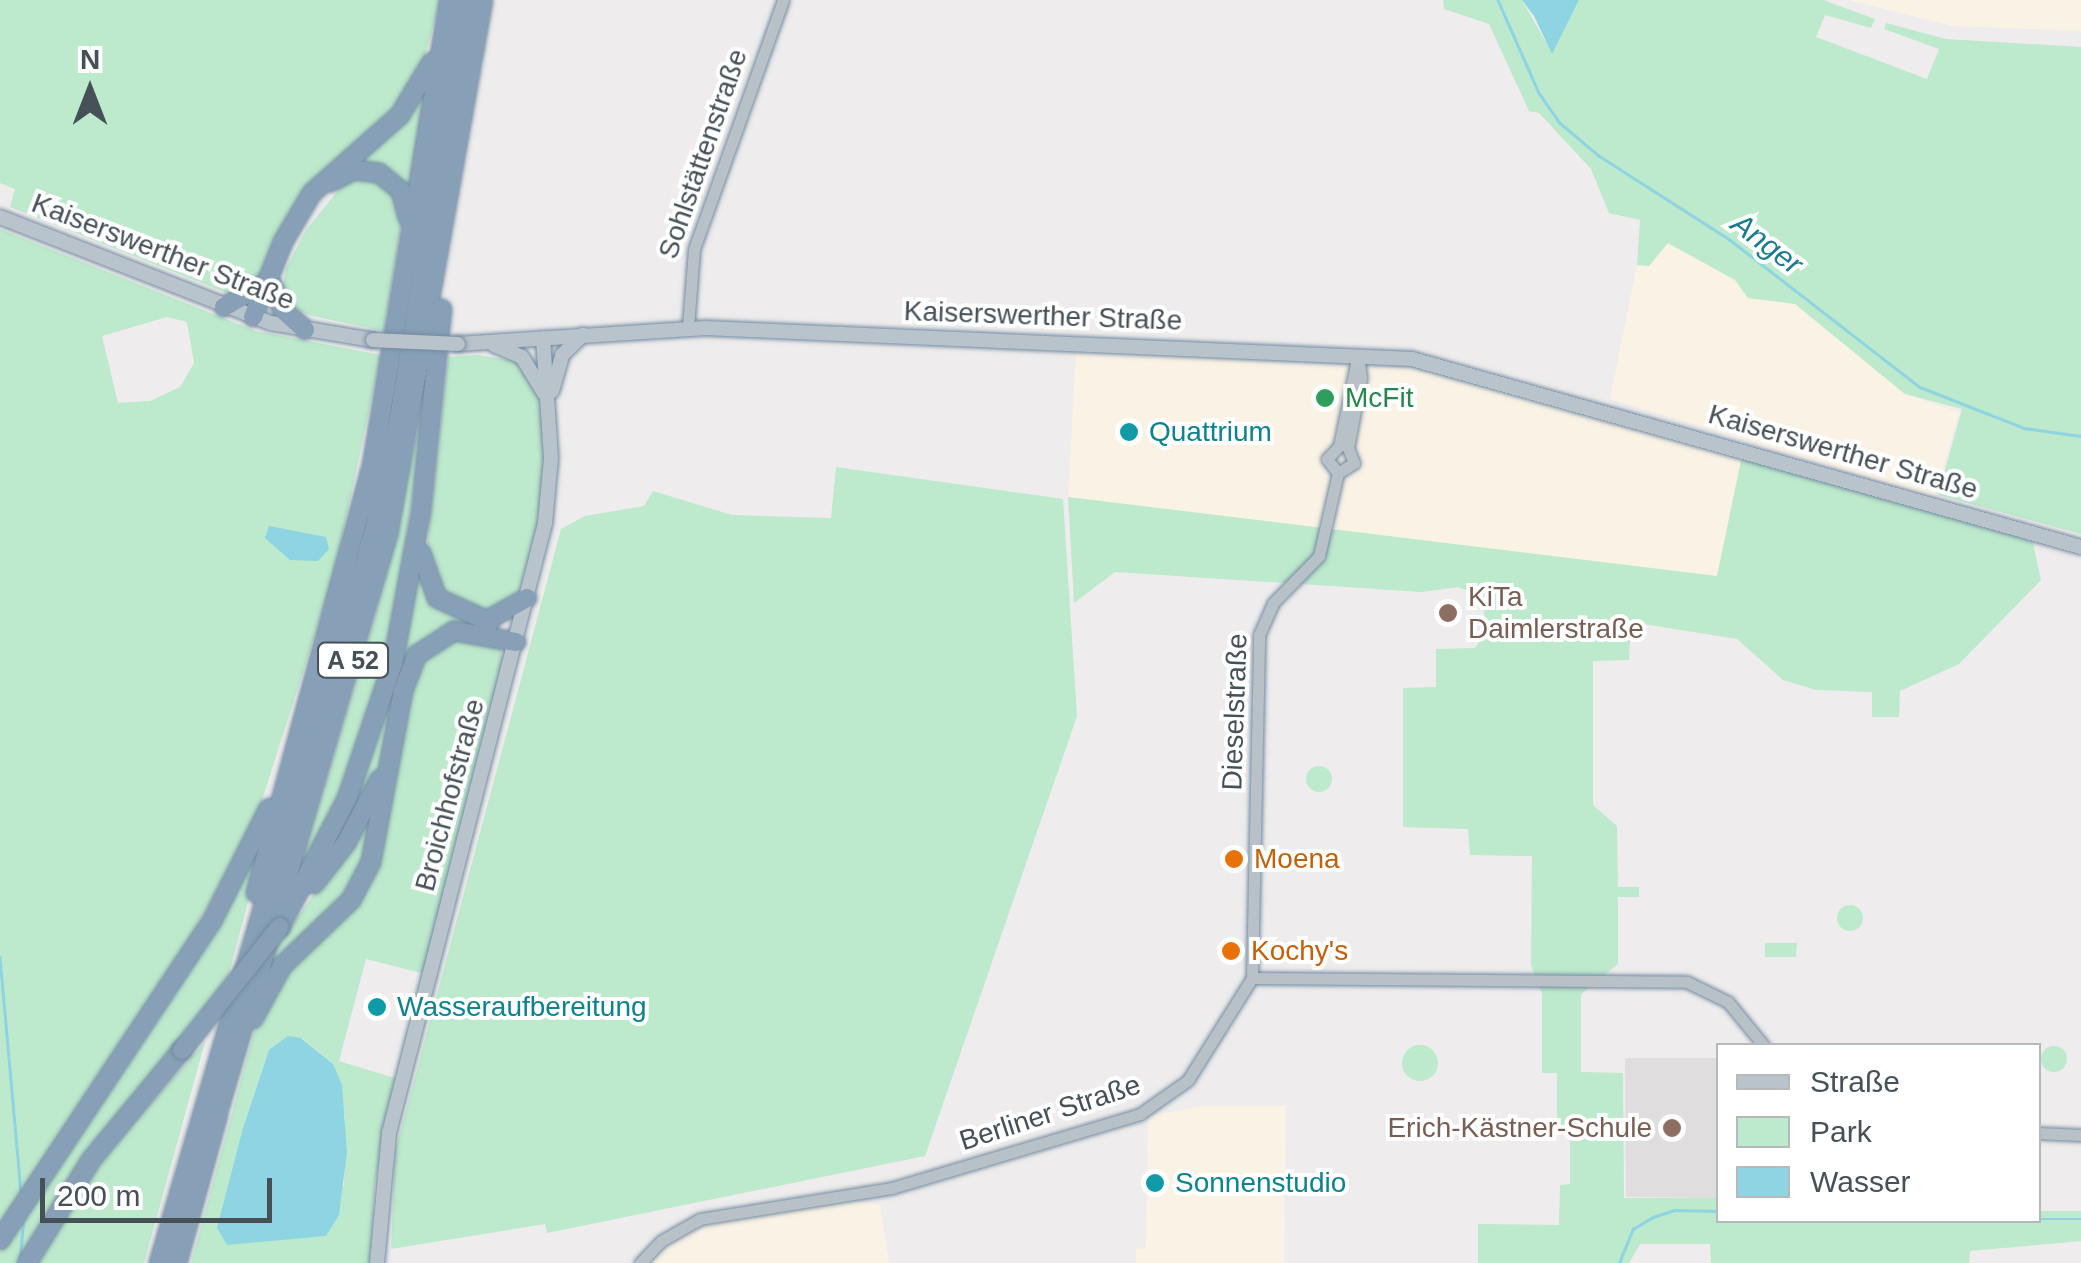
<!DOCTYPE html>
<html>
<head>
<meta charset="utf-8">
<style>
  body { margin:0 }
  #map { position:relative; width:2081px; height:1263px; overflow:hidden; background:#eeecec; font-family:Helvetica,sans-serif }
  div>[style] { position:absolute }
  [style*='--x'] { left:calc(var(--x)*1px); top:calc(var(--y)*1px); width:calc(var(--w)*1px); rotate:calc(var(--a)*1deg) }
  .commercial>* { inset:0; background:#f9f2e5 }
  .education>* { inset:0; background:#dfdddd }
  .green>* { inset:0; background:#bde9cc }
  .round { border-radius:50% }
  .water>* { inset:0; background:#8ed4e2 }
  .stream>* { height:2.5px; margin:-1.25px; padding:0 1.25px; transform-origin:1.25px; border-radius:1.25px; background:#8ed4e2 }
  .roads { filter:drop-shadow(0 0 2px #738ba2) drop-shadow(0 0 2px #738ba2) }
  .tertiary>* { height:11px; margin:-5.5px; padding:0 5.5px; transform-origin:5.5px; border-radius:5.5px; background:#b8c1c7 }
  .secondary>* { height:14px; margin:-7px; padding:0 7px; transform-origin:7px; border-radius:7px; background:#b9c3cc }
  .motorway>* { height:18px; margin:-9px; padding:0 9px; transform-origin:9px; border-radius:9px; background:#87a0b7 }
  .bridges { filter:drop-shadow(0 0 2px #738ba2) drop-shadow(0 0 2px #738ba2) }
  .secondary-bridge>* { height:14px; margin:-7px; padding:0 7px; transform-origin:7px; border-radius:7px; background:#b9c3cc }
  .motorway-bridge>* { height:18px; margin:-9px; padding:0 9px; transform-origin:9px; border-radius:9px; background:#87a0b7 }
  .dots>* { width:28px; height:28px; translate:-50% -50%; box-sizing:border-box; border:5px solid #fff; border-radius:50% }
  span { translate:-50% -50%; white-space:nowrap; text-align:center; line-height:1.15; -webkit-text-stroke:8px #fff; paint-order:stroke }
  .shield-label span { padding:2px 8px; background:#fff; border:2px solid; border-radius:8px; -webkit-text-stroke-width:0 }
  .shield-label { font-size:25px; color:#465057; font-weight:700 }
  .street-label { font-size:28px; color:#465057 }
  .leisure-label { font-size:28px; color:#27864d }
  .left { translate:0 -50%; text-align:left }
  .culture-label { font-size:28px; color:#0d838f }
  .education-label { font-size:28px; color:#785e54 }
  .right { translate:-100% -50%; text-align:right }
  .food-label { font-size:28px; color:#c56008 }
  .water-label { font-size:30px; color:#197c90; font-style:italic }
  .legend { position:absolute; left:1716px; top:1043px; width:325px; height:180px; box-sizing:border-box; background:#fff; border:2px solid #b5b9bc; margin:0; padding:12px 18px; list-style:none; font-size:30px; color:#465057 }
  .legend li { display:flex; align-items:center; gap:20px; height:50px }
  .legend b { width:50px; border:2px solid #b5b9bc }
  .north { position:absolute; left:40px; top:40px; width:100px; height:100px; -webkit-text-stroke:8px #fff; paint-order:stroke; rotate:0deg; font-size:28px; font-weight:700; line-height:40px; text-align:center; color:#465057 }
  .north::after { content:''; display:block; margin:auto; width:35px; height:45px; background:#465057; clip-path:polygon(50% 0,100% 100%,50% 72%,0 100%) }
  .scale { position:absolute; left:40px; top:1178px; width:232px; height:45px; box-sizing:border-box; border:5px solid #465057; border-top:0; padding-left:12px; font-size:30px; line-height:35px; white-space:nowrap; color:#465057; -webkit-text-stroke:8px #fff; paint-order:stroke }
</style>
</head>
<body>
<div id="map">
  <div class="commercial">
    <i style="clip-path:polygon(1849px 0,2081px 0,2081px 31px,1953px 26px)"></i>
    <i style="clip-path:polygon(1667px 243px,1735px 280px,1748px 298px,1795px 304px,1905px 394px,1959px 412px,1935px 497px,1610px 399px,1637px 265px,1649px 266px)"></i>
    <i style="clip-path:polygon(1076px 351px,1416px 369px,1742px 456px,1717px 577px,1068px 497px)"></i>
    <i style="clip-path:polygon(1202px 1106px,1286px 1106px,1284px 1263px,1136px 1263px,1136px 1249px,1146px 1248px,1148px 1116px)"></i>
    <i style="clip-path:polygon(838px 1198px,880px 1205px,889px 1263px,640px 1263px,682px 1227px)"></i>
  </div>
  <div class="education">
    <i style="clip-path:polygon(1625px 1058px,1718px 1058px,1718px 1198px,1626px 1197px)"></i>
  </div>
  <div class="green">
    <i style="clip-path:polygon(0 0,441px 0,421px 70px,396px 106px,308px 185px,260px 277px,232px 295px,10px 207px,15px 189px,0 183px)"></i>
    <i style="clip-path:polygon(1443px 0,1522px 0,1552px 53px,1579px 0,1823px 0,1875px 19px,1871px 28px,1825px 15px,1816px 37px,1927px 79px,1939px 49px,1884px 29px,1886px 23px,1946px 39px,2081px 47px,2081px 534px,1938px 495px,1962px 409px,1905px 394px,1795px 304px,1748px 298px,1735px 280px,1668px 243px,1649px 266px,1637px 265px,1640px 220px,1609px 213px,1591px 169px,1539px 113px,1529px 111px,1489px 24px,1444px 9px)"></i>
    <i style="clip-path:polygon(429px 81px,411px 205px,401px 184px,345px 169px)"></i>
    <i style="clip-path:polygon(359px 177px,375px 179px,397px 199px,402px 220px,384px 331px,308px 315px,288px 304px,283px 292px,285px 270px,306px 230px,345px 182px)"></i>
    <i style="clip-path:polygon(evenodd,0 229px,256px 331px,381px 355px,334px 575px,256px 819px,182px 954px,0 1224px,0 229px,167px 317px,187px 322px,194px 363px,180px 387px,150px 401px,118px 403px,102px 336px,167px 317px)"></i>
    <i style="clip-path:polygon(478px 355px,520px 362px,538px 393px,546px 440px,543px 507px,518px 596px,499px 614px,445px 599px,426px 557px,448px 357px)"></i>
    <i style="clip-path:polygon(430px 375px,388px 661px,340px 800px,295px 884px,376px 613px)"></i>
    <i style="clip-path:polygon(1742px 456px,2031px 535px,2041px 580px,1959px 664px,1900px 691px,1899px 717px,1872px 717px,1872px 692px,1816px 690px,1783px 680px,1737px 639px,1631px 622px,1629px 660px,1593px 661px,1593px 805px,1617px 826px,1618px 887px,1639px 887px,1639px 897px,1618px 897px,1618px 964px,1581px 994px,1581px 1072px,1623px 1073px,1624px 1198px,1718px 1198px,1718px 1220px,2038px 1220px,2039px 1211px,2081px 1211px,2081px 1241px,1970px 1251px,1969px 1263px,1711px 1263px,1710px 1244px,1640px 1244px,1629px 1263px,1478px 1263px,1478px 1224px,1559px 1225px,1560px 1185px,1570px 1184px,1570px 1132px,1557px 1132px,1557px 1073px,1542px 1073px,1542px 994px,1531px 965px,1532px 856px,1470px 855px,1468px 829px,1403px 827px,1403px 688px,1436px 687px,1436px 649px,1475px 648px,1487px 630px,1481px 596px,1458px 587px,1422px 592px,1115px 572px,1074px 603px,1068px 497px,1717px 576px)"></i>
    <i style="clip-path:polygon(836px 467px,1063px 499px,1077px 716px,925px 1156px,547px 1233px,545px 1224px,391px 1249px,395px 1152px,561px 529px,585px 516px,644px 506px,653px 491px,732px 515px,831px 518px)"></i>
    <i style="clip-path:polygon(419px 571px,425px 585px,499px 629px,456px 625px,422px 642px,376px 784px,326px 859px,382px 726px)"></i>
    <i style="clip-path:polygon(evenodd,447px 637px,500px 644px,503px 660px,425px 974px,366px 959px,339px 1061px,398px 1079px,375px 1182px,370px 1263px,191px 1263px,254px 1032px,287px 969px,350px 908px,415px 667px,447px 637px,302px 1038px,333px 1064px,345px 1117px,344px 1186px,243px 1128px,269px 1050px,302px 1038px)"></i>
    <i class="round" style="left:1306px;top:766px;width:26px;height:26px"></i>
    <i style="clip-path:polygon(372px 811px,360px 881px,262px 991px,274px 951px)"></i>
    <i style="clip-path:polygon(268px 827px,227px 981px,133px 1097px,20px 1263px,0 1263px,0 1252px)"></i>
    <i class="round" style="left:1837px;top:905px;width:26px;height:26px"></i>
    <i style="clip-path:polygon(1765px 943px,1797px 943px,1796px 957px,1765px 957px)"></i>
    <i style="clip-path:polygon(205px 1042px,144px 1263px,38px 1263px,96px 1165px)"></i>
    <i class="round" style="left:1402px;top:1045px;width:36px;height:36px"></i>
    <i class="round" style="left:2041px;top:1046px;width:26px;height:26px"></i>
  </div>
  <div class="water">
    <i style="clip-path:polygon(1522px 0,1579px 0,1552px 54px,1534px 16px)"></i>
    <i style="clip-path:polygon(269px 526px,326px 537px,329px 549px,318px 561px,290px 560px,265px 538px)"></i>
    <i style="clip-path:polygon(288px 1036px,301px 1038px,333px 1064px,342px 1085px,347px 1152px,339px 1215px,326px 1236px,227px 1245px,217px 1228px,243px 1128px,269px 1050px)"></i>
  </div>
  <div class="stream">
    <i style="--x:1498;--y:0;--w:102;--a:66.2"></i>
    <i style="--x:1539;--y:93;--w:37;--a:55"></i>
    <i style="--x:1560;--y:123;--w:50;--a:40.1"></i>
    <i style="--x:1598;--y:155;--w:156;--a:32.7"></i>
    <i style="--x:1729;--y:239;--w:242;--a:37.8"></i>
    <i style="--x:1920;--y:387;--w:112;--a:21.5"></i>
    <i style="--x:2024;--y:428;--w:58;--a:8"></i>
    <i style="--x:0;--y:957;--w:237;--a:84.9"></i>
    <i style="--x:2038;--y:1219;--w:43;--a:0"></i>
    <i style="--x:20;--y:1257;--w:36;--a:-85"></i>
    <i style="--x:1619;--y:1263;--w:37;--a:-68"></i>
    <i style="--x:1633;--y:1229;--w:23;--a:-31"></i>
    <i style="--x:1653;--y:1217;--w:22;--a:-18"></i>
    <i style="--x:1674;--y:1210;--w:44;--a:1.3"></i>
  </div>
  <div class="roads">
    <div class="tertiary">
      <i style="--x:688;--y:327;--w:78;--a:-85.6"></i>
      <i style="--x:694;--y:249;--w:264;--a:-70.3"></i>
      <i style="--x:1339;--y:446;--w:89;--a:-78.3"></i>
      <i style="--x:1348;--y:448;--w:71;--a:-79.5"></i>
      <i style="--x:1361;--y:378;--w:23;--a:-97"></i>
      <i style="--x:1338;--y:473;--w:19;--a:-32"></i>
      <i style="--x:1354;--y:463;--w:16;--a:-112"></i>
      <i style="--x:1338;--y:473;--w:18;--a:-128"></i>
      <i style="--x:1327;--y:459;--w:18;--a:-47"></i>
      <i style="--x:1252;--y:978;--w:343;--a:-88.8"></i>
      <i style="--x:1259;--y:635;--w:35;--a:-66"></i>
      <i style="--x:1273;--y:603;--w:66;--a:-45.6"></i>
      <i style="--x:1319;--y:556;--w:85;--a:-77.1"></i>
      <i style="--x:2038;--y:1133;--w:43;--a:2.7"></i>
      <i style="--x:640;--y:1263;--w:30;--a:-46"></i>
      <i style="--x:661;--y:1241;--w:45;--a:-29.4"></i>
      <i style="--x:700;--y:1219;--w:194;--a:-9.2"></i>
      <i style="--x:892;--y:1188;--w:259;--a:-16.6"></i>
      <i style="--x:1140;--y:1114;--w:59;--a:-35.3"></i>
      <i style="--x:1188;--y:1080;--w:120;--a:-57.9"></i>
      <i style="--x:1252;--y:978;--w:435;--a:0.5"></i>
      <i style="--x:1687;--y:982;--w:46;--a:26"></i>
      <i style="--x:1728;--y:1002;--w:57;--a:50.7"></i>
    </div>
    <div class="secondary">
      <i style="--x:0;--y:217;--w:291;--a:21.4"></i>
      <i style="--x:271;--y:323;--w:103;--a:9.5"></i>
      <i style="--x:458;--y:344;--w:248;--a:-3.7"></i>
      <i style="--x:705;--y:328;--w:708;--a:2.51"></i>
      <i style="--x:1412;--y:359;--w:695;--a:15.7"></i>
      <i style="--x:494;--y:345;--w:30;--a:23"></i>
      <i style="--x:522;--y:357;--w:42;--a:58.6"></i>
      <i style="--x:552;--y:391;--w:37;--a:-74"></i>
      <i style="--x:562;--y:355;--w:29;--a:-44"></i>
      <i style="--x:377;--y:1263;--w:131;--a:-84.7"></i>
      <i style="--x:389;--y:1133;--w:630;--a:-75.65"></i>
      <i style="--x:545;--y:523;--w:65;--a:-84.7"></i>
      <i style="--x:551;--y:458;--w:120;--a:-93.8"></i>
    </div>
    <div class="motorway">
      <i style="--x:331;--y:182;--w:26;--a:-28"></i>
      <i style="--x:354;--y:170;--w:25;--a:7"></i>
      <i style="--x:379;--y:173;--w:28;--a:39"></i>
      <i style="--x:401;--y:191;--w:28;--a:75"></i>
      <i style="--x:273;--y:286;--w:25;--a:69"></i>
      <i style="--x:282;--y:309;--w:31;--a:42"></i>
      <i style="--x:224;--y:307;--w:45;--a:-30.5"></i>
      <i style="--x:253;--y:317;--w:81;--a:-68.2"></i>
      <i style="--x:283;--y:242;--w:57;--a:-59.4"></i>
      <i style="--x:312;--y:193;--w:118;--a:-41.6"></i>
      <i style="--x:400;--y:115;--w:62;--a:-58.9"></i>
      <i style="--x:421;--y:553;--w:48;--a:70.4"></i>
      <i style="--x:437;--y:598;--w:58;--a:24.4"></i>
      <i style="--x:486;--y:621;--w:47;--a:-29.3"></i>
      <i style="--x:314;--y:884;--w:52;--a:-52"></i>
      <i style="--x:346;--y:843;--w:72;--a:-62"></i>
      <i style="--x:256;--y:893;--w:442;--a:-74.8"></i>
      <i style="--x:372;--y:467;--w:473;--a:-80.6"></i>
      <i style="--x:280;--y:927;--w:144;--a:-62.4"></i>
      <i style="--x:347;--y:799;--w:144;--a:-71.3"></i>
      <i style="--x:393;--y:663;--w:154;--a:-79.5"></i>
      <i style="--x:421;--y:512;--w:204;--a:-84.1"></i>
      <i style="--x:253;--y:1019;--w:60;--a:-61.3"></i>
      <i style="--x:282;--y:966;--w:95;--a:-43.7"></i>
      <i style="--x:351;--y:900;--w:43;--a:-62.2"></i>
      <i style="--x:371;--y:862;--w:174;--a:-79.4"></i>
      <i style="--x:403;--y:691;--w:39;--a:-69"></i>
      <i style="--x:417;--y:655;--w:44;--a:-33"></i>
      <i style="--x:454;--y:631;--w:63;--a:10.1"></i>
      <i style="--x:215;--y:1122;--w:613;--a:-73.61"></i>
      <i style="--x:388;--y:534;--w:542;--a:-79.91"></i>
      <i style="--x:0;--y:1240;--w:385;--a:-56.4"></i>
      <i style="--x:213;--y:919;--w:124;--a:-63.2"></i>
      <i style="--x:27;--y:1263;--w:121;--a:-58.1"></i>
      <i style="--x:91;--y:1160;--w:143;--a:-50.4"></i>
      <i style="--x:159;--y:1263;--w:764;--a:-73.65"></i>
      <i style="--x:374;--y:530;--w:115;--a:-77.4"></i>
      <i style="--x:399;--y:418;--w:423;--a:-80.9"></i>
      <i style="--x:177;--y:1263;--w:155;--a:-74.6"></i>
    </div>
  </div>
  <div class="bridges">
    <div class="secondary-bridge">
      <i style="--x:373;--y:340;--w:85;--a:2.7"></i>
    </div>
    <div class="motorway-bridge">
      <i style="--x:182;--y:1050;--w:157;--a:-51.5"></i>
    </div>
  </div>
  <div class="dots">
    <i style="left:1325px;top:398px;background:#2e9e5b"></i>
    <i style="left:1129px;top:432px;background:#0f9aa8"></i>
    <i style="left:1448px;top:613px;background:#8d6e63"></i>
    <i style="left:1234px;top:859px;background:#e8710a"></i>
    <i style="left:1231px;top:951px;background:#e8710a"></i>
    <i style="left:377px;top:1007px;background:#0f9aa8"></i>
    <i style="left:1672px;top:1128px;background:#8d6e63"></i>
    <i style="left:1155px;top:1183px;background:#0f9aa8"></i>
  </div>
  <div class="shield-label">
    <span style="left:353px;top:660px">A 52</span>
  </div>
  <div class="street-label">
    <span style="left:703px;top:154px;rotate:-71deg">Sohlstättenstraße</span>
    <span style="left:163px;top:252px;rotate:21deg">Kaiserswerther Straße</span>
    <span style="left:1043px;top:316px;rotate:2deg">Kaiserswerther Straße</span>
    <span style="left:1843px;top:452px;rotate:16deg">Kaiserswerther Straße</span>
    <span style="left:1235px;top:712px;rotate:-88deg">Dieselstraße</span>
    <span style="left:450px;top:795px;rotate:-75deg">Broichhofstraße</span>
    <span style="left:1050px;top:1113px;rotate:-18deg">Berliner Straße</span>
  </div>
  <div class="leisure-label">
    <span class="left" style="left:1345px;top:398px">McFit</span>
  </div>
  <div class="culture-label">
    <span class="left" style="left:1149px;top:432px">Quattrium</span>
    <span class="left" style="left:397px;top:1007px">Wasseraufbereitung</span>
    <span class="left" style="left:1175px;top:1183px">Sonnenstudio</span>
  </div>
  <div class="education-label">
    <span class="left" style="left:1468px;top:613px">KiTa<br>Daimlerstraße</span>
    <span class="right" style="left:1652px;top:1128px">Erich-Kästner-Schule</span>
  </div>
  <div class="food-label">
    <span class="left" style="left:1254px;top:859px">Moena</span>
    <span class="left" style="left:1251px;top:951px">Kochy's</span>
  </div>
  <div class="water-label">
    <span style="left:1767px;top:244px;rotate:37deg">Anger</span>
  </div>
  <ul class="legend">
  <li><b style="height:12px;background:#b9c3cc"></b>Straße</li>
  <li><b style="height:28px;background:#bde9cc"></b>Park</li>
  <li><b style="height:28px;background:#8ed4e2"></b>Wasser</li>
  </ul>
  <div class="north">N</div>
  <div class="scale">200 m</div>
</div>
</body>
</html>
